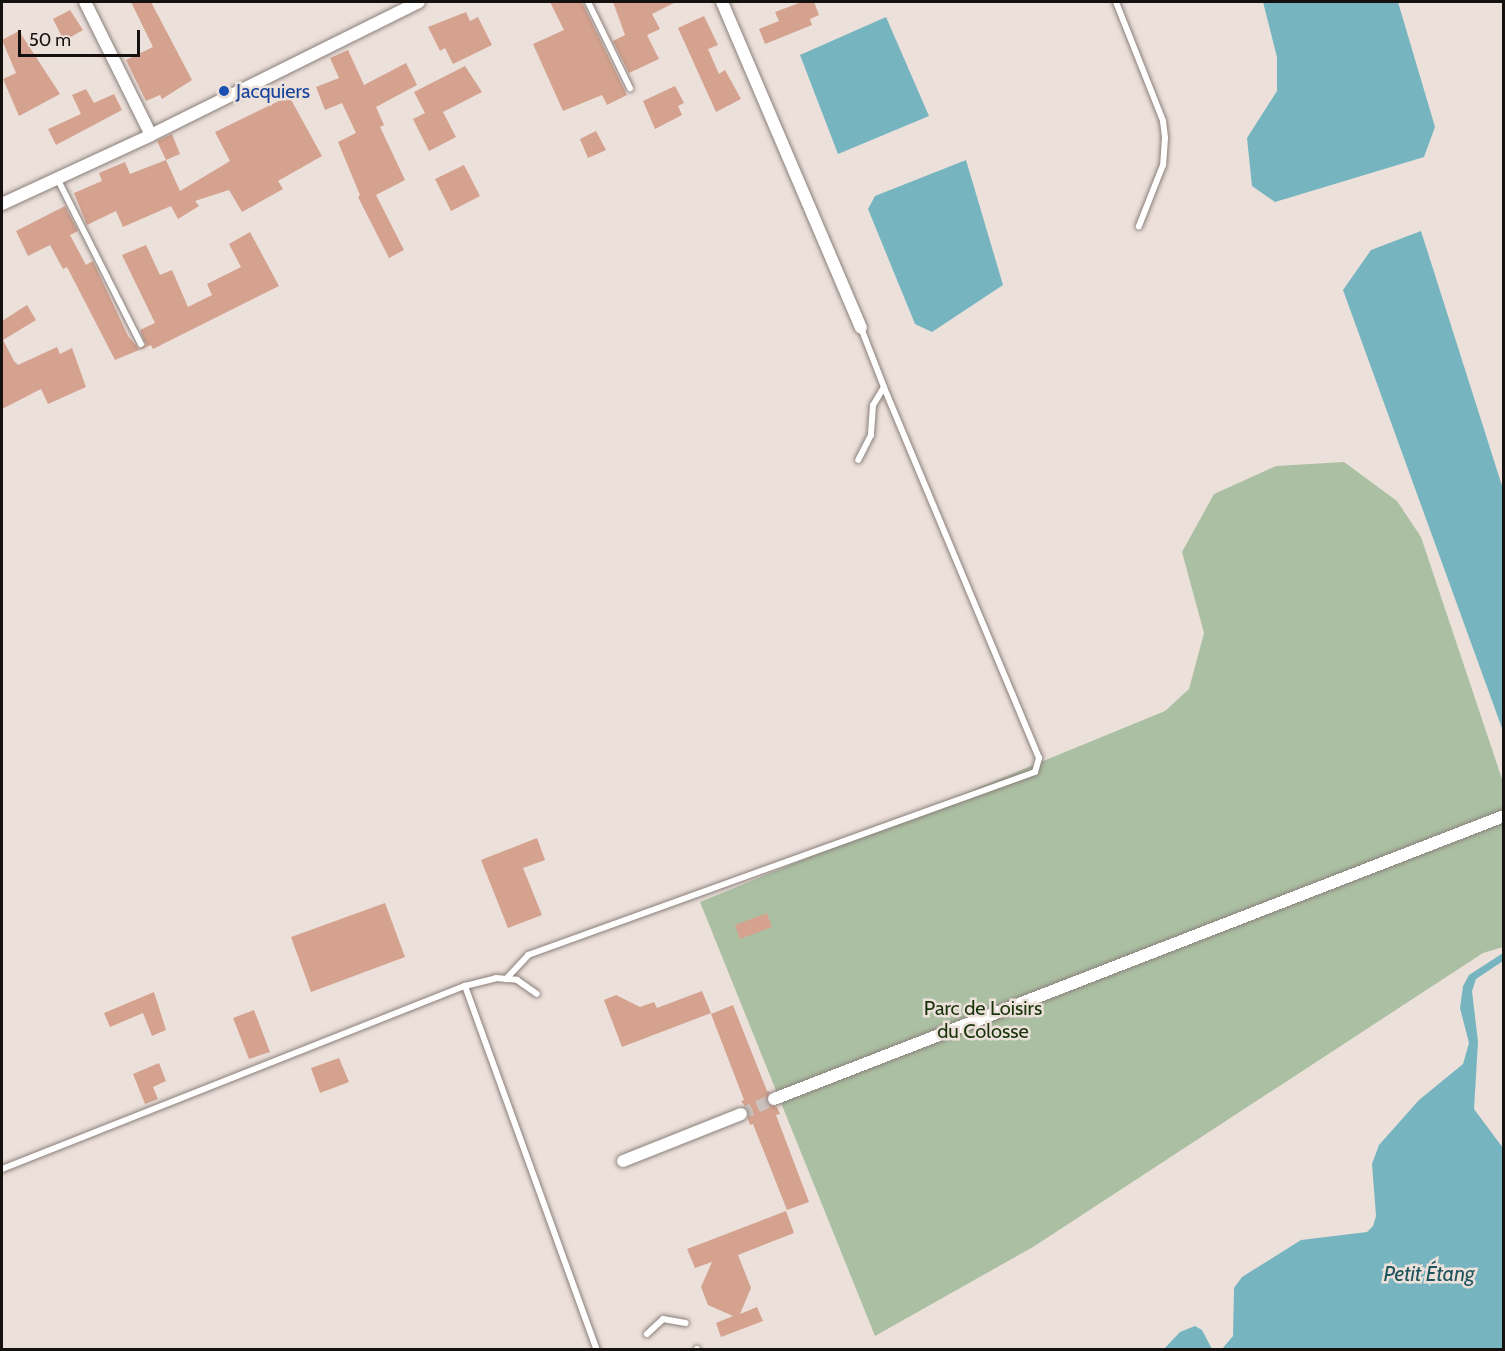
<!DOCTYPE html>
<html>
<head>
<meta charset="utf-8">
<style>
  body { margin:0 }
  #map { position:relative; width:1505px; height:1351px; overflow:hidden; background:#ece0db; font-family:Cabin,sans-serif }
  div>[style] { position:absolute }
  [style*='--x'] { left:calc(var(--x)*1px); top:calc(var(--y)*1px); width:calc(var(--w)*1px); rotate:calc(var(--a)*1deg) }
  .green>* { inset:0; background:#abc0a2 }
  .water>* { inset:0; background:#76b5c0 }
  .building>* { inset:0; background:#d4a28e }
  .street-tunnel>* { height:12px; margin-top:-6px; transform-origin:0; background:repeating-linear-gradient(90deg,#ccc1bc 0 12px,transparent 0 18px) }
  .roads { filter:drop-shadow(0 0 2px #8a7f7a) drop-shadow(0 0 2px #8a7f7a) }
  .lane>* { height:6px; margin:-3px; padding:0 3px; transform-origin:3px; border-radius:3px; background:#fff }
  .street>* { height:12px; margin:-6px; padding:0 6px; transform-origin:6px; border-radius:6px; background:#fff }
  .dots>* { width:16px; height:16px; translate:-50% -50%; box-sizing:border-box; border:3px solid #ece0db; border-radius:50% }
  span { translate:-50% -50%; white-space:nowrap; text-align:center; line-height:1.15; -webkit-text-stroke:5px #ece0db; paint-order:stroke }
  .transit-label { font-size:20px; color:#164399 }
  .left { translate:0 -50%; text-align:left }
  .park-label { font-size:20px; color:#183408 }
  .water-label { font-size:21px; color:#1e555d; font-style:italic }
  .frame { position:absolute; inset:0; border:3px solid #15110f; pointer-events:none }
  .scale { position:absolute; left:18px; top:30px; width:122px; height:27px; box-sizing:border-box; border:3px solid #15110f; border-top:0; padding-left:8px; font-size:18px; line-height:21px; white-space:nowrap; color:#15110f; -webkit-text-stroke:4px #ece0db; paint-order:stroke }
</style>
</head>
<body>
<div id="map">
  <div class="green">
    <i style="clip-path:polygon(1344px 462px,1397px 501px,1421px 537px,1503px 782px,1503px 947px,1483px 953px,1033px 1247px,875px 1336px,700px 902px,1165px 711px,1189px 689px,1204px 633px,1182px 552px,1214px 494px,1276px 466px)"></i>
  </div>
  <div class="water">
    <i style="clip-path:polygon(1263px 2px,1398px 2px,1435px 127px,1424px 157px,1275px 202px,1252px 186px,1247px 138px,1277px 91px,1277px 57px)"></i>
    <i style="clip-path:polygon(886px 17px,929px 116px,838px 154px,800px 55px)"></i>
    <i style="clip-path:polygon(966px 160px,1003px 285px,932px 332px,915px 324px,868px 209px,875px 196px)"></i>
    <i style="clip-path:polygon(1421px 231px,1503px 489px,1503px 731px,1343px 290px,1371px 250px)"></i>
    <i style="clip-path:polygon(1503px 953px,1503px 961px,1476px 979px,1472px 991px,1478px 1042px,1474px 1109px,1503px 1148px,1503px 1349px,1222px 1349px,1233px 1336px,1234px 1288px,1242px 1277px,1301px 1240px,1367px 1232px,1373px 1226px,1376px 1216px,1372px 1164px,1379px 1145px,1419px 1100px,1463px 1064px,1469px 1043px,1460px 1008px,1463px 986px,1469px 975px)"></i>
    <i style="clip-path:polygon(1195px 1326px,1202px 1330px,1212px 1349px,1164px 1349px,1180px 1332px)"></i>
  </div>
  <div class="building">
    <i style="clip-path:polygon(131px 2px,151px 2px,192px 80px,162px 99px,160px 95px,146px 101px,126px 60px,153px 47px)"></i>
    <i style="clip-path:polygon(550px 2px,582px 2px,627px 95px,607px 105px,602px 95px,563px 111px,533px 44px,564px 30px)"></i>
    <i style="clip-path:polygon(613px 2px,676px 2px,652px 14px,660px 29px,647px 35px,659px 59px,629px 73px,613px 41px,625px 35px)"></i>
    <i style="clip-path:polygon(802px 2px,814px 2px,819px 15px,810px 19px,812px 25px,765px 44px,759px 29px,779px 21px,775px 12px)"></i>
    <i style="clip-path:polygon(70px 10px,83px 30px,64px 41px,53px 19px)"></i>
    <i style="clip-path:polygon(466px 12px,470px 21px,478px 17px,492px 45px,453px 64px,445px 48px,440px 51px,428px 27px)"></i>
    <i style="clip-path:polygon(704px 16px,718px 45px,708px 49px,719px 74px,725px 70px,741px 99px,716px 112px,678px 28px)"></i>
    <i style="clip-path:polygon(19px 31px,60px 94px,19px 116px,3px 79px,16px 73px,2px 40px)"></i>
    <i style="clip-path:polygon(348px 50px,364px 85px,406px 63px,417px 85px,376px 107px,384px 125px,380px 127px,405px 180px,376px 195px,404px 250px,389px 258px,358px 197px,360px 195px,338px 142px,356px 133px,342px 103px,325px 110px,316px 87px,339px 78px,330px 58px)"></i>
    <i style="clip-path:polygon(465px 66px,482px 92px,443px 112px,456px 137px,429px 151px,413px 119px,425px 113px,414px 92px)"></i>
    <i style="clip-path:polygon(675px 86px,684px 103px,678px 106px,682px 115px,655px 129px,643px 101px)"></i>
    <i style="clip-path:polygon(86px 89px,94px 103px,114px 94px,122px 110px,56px 145px,48px 129px,81px 114px,72px 95px)"></i>
    <i style="clip-path:polygon(289px 96px,322px 156px,278px 181px,283px 189px,242px 212px,229px 190px,195px 201px,199px 206px,178px 219px,171px 206px,123px 227px,116px 211px,87px 225px,74px 193px,102px 181px,99px 173px,125px 162px,130px 174px,166px 160px,180px 191px,230px 161px,215px 132px)"></i>
    <i style="clip-path:polygon(596px 131px,606px 150px,588px 158px,580px 139px)"></i>
    <i style="clip-path:polygon(172px 134px,180px 154px,166px 160px,157px 141px)"></i>
    <i style="clip-path:polygon(464px 165px,480px 196px,451px 211px,435px 179px)"></i>
    <i style="clip-path:polygon(65px 206px,78px 231px,70px 235px,86px 265px,93px 261px,128px 336px,139px 349px,146px 345px,140px 330px,155px 323px,122px 255px,146px 245px,160px 275px,172px 270px,188px 307px,212px 295px,207px 284px,241px 267px,229px 244px,250px 232px,279px 286px,153px 349px,151px 345px,115px 360px,67px 267px,63px 269px,50px 245px,28px 256px,16px 231px)"></i>
    <i style="clip-path:polygon(27px 305px,36px 320px,3px 340px,14px 361px,18px 365px,57px 347px,60px 354px,72px 348px,86px 387px,48px 404px,41px 389px,2px 409px,2px 321px)"></i>
    <i style="clip-path:polygon(537px 838px,545px 860px,523px 868px,542px 915px,508px 928px,481px 860px)"></i>
    <i style="clip-path:polygon(385px 903px,405px 957px,311px 992px,291px 937px)"></i>
    <i style="clip-path:polygon(767px 913px,772px 927px,740px 939px,735px 925px)"></i>
    <i style="clip-path:polygon(702px 991px,711px 1013px,622px 1047px,604px 1000px,616px 995px,640px 1007px,654px 1002px,657px 1008px)"></i>
    <i style="clip-path:polygon(154px 992px,166px 1030px,152px 1036px,143px 1013px,110px 1027px,104px 1013px)"></i>
    <i style="clip-path:polygon(733px 1005px,767px 1091px,770px 1092px,767px 1102px,777px 1107px,780px 1114px,776px 1115px,809px 1202px,787px 1210px,753px 1124px,750px 1125px,748px 1119px,748px 1110px,741px 1101px,744px 1100px,711px 1014px)"></i>
    <i style="clip-path:polygon(254px 1010px,270px 1052px,249px 1059px,233px 1018px)"></i>
    <i style="clip-path:polygon(339px 1058px,349px 1082px,320px 1093px,311px 1068px)"></i>
    <i style="clip-path:polygon(159px 1063px,166px 1081px,153px 1087px,158px 1099px,145px 1104px,133px 1074px)"></i>
    <i style="clip-path:polygon(786px 1211px,794px 1233px,738px 1255px,751px 1288px,740px 1314px,757px 1307px,763px 1321px,721px 1337px,716px 1323px,733px 1316px,708px 1305px,701px 1287px,712px 1262px,695px 1268px,687px 1249px)"></i>
  </div>
  <div class="street-tunnel">
    <i style="--x:741;--y:1114;--w:36;--a:-24"></i>
  </div>
  <div class="roads">
    <div class="lane">
      <i style="--x:588;--y:2;--w:96;--a:64"></i>
      <i style="--x:1116;--y:2;--w:128;--a:68.4"></i>
      <i style="--x:1163;--y:121;--w:17;--a:83"></i>
      <i style="--x:1165;--y:138;--w:27;--a:94"></i>
      <i style="--x:1163;--y:165;--w:66;--a:111.5"></i>
      <i style="--x:57;--y:178;--w:186;--a:63.2"></i>
      <i style="--x:861;--y:328;--w:63;--a:68.7"></i>
      <i style="--x:506;--y:979;--w:33;--a:-47"></i>
      <i style="--x:528;--y:955;--w:539;--a:-19.85"></i>
      <i style="--x:1035;--y:772;--w:15;--a:-74"></i>
      <i style="--x:1039;--y:758;--w:402;--a:-112.7"></i>
      <i style="--x:884;--y:387;--w:21;--a:121"></i>
      <i style="--x:873;--y:405;--w:30;--a:94"></i>
      <i style="--x:871;--y:435;--w:28;--a:117"></i>
      <i style="--x:465;--y:986;--w:387;--a:70.1"></i>
      <i style="--x:2;--y:1169;--w:498;--a:-21.6"></i>
      <i style="--x:465;--y:986;--w:32;--a:-14"></i>
      <i style="--x:496;--y:978;--w:21;--a:5"></i>
      <i style="--x:517;--y:980;--w:24;--a:35"></i>
      <i style="--x:647;--y:1334;--w:22;--a:-43"></i>
      <i style="--x:663;--y:1319;--w:23;--a:10"></i>
      <i style="--x:697;--y:1349;--w:1;--a:90"></i>
    </div>
    <div class="street">
      <i style="--x:85;--y:2;--w:148;--a:63.6"></i>
      <i style="--x:722;--y:2;--w:354;--a:66.9"></i>
      <i style="--x:2;--y:204;--w:164;--a:-24.8"></i>
      <i style="--x:151;--y:135;--w:299;--a:-26.4"></i>
      <i style="--x:774;--y:1099;--w:783;--a:-21.19"></i>
      <i style="--x:623;--y:1161;--w:127;--a:-21.7"></i>
    </div>
  </div>
  <div class="dots">
    <i style="left:224px;top:91px;background:#1a4fb4"></i>
  </div>
  <div class="transit-label">
    <span class="left" style="left:236px;top:91px">Jacquiers</span>
  </div>
  <div class="park-label">
    <span style="left:983px;top:1020px">Parc de Loisirs<br>du Colosse</span>
  </div>
  <div class="water-label">
    <span style="left:1429px;top:1274px">Petit Étang</span>
  </div>
  <div class="frame"></div>
  <div class="scale">50 m</div>
</div>
</body>
</html>
